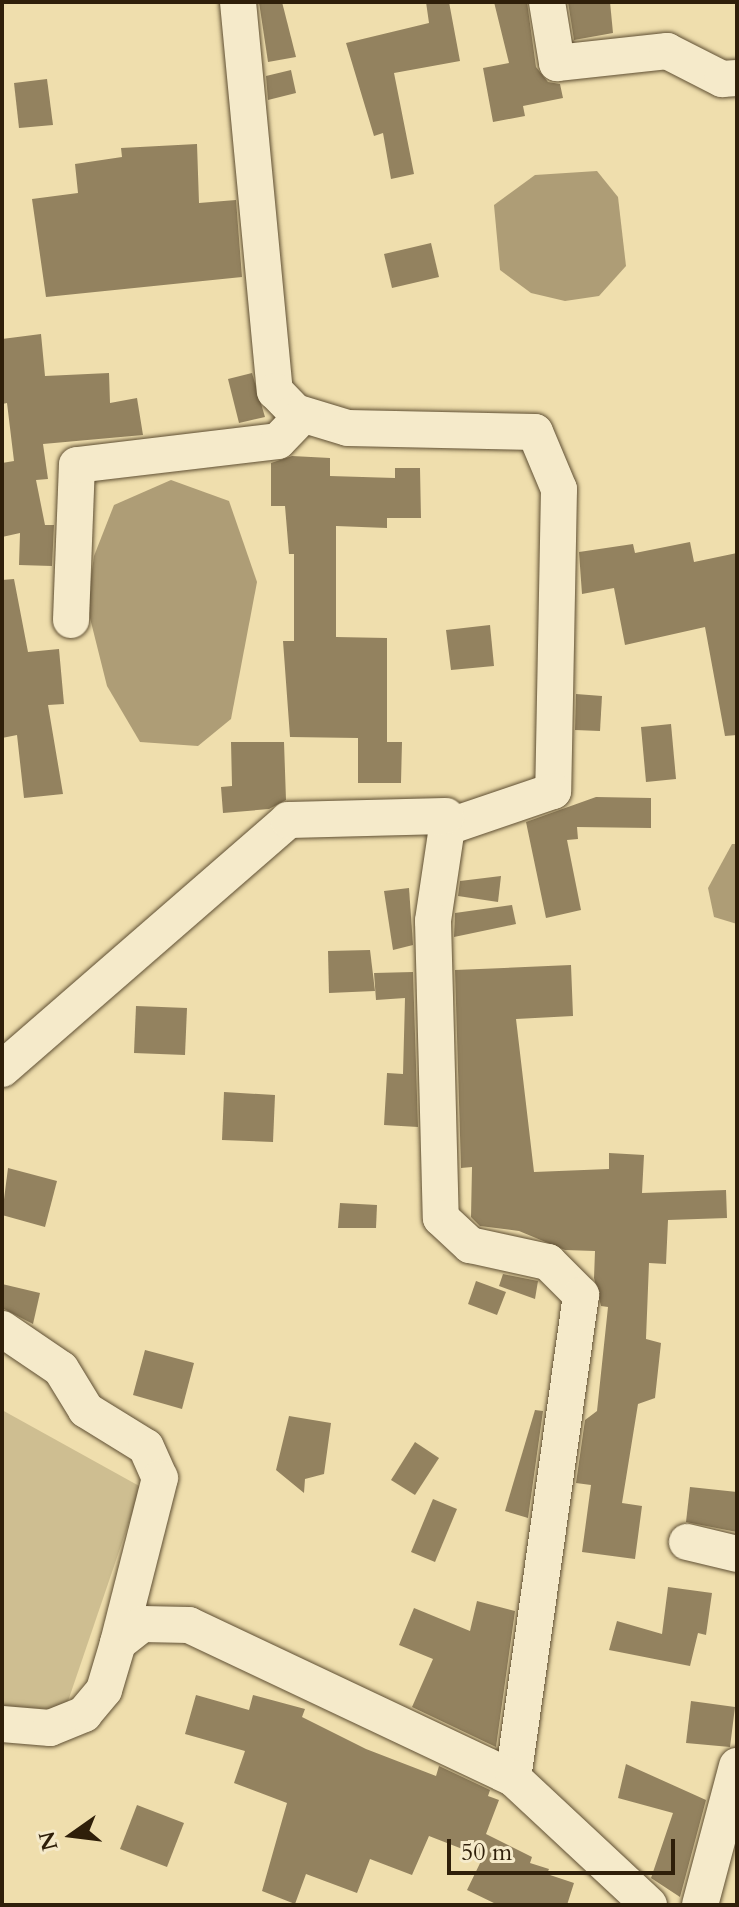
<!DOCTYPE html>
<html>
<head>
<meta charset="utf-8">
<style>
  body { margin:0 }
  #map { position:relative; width:739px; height:1907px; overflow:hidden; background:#efdead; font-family:Cardo,serif }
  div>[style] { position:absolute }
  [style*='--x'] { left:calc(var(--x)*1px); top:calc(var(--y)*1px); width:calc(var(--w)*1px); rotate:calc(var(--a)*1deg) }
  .green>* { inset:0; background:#cebe91 }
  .water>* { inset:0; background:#ae9d76 }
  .building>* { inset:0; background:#93825f }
  .roads { filter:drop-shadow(0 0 2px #5f4f33) drop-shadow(0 0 2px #5f4f33) }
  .minor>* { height:36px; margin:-18px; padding:0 18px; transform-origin:18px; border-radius:18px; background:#f5eaca }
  span { translate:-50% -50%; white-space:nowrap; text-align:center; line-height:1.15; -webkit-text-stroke:6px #f5eaca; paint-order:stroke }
  .frame { position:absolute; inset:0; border:4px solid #2f1f0a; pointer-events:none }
  .north { position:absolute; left:32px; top:1795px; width:80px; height:80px; -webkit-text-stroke:6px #f5eaca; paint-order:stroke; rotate:256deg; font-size:22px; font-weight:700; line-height:32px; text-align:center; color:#2f1f0a }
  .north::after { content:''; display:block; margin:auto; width:28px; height:36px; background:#2f1f0a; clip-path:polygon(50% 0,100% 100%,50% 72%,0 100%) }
  .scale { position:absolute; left:447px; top:1839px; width:228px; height:36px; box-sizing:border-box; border:4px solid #2f1f0a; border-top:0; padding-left:10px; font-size:24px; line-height:28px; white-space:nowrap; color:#2f1f0a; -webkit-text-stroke:6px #f5eaca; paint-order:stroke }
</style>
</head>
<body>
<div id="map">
  <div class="green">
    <i style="clip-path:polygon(2px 1410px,141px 1487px,65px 1710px,2px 1706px)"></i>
  </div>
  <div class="water">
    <i style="clip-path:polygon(597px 171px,618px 197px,626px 266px,599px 296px,565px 301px,531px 293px,500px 270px,494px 205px,535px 175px)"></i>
    <i style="clip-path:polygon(171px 480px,229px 501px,257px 582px,231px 719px,198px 746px,140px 742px,107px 686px,87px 606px,94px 556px,114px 505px)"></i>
    <i style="clip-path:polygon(732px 844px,737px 844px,737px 924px,714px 917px,708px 888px)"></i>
  </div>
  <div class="building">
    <i style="clip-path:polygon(259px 2px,282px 2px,296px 57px,268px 62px)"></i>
    <i style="clip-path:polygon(426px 2px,449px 2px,460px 61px,394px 73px,414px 174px,391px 179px,383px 133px,374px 136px,346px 43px,429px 23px)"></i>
    <i style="clip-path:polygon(494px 2px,527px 2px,536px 67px,548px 82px,560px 84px,563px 98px,523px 106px,525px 116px,493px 122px,483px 68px,509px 63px)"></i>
    <i style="clip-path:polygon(568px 2px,610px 2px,613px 33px,574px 40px)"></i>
    <i style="clip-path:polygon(291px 70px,296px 93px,268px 100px,266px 76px)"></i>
    <i style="clip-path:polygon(47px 79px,53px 125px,19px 128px,14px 83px)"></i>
    <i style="clip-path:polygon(197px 144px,199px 203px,236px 200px,242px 277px,46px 297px,32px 199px,78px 193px,75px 164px,122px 157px,121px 148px)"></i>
    <i style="clip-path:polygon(431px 243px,439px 277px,392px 288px,384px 254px)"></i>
    <i style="clip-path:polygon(41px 334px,45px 376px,109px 373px,110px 403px,137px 398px,143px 435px,43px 444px,48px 479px,36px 480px,45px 525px,54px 525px,52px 566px,19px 565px,20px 533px,2px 537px,2px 463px,14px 461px,7px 403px,2px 404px,2px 339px)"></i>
    <i style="clip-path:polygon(252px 373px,265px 417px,239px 423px,228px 379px)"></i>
    <i style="clip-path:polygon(292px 456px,330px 458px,330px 476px,395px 478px,395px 468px,420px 468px,421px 518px,387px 518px,387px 528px,336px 526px,336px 637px,387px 638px,387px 742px,402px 742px,401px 783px,358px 783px,358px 738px,290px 737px,283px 641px,294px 641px,294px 554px,289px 554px,285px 506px,271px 506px,271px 463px)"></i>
    <i style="clip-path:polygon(690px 542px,694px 562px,737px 553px,737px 735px,725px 736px,705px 627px,625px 645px,614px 588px,582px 594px,579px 552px,633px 544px,635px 553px)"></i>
    <i style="clip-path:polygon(14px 579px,28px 652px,59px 649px,64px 704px,48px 705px,63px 794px,24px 798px,17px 735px,2px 738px,2px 580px)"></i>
    <i style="clip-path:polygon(490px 625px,494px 666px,451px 670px,446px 630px)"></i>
    <i style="clip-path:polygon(576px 694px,602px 696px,600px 731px,575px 730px)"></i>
    <i style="clip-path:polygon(671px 724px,676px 779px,646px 782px,641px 727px)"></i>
    <i style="clip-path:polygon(231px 742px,284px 742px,286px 800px,269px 809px,223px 813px,221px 787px,232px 786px)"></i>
    <i style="clip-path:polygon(596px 797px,651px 798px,651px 828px,577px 827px,578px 839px,567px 840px,581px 910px,546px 918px,526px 822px)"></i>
    <i style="clip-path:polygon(501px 876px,498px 902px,458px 896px,460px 881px)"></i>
    <i style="clip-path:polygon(409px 888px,413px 945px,393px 950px,384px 891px)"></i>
    <i style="clip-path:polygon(512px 905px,516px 924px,454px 937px,455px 913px)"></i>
    <i style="clip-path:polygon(370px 950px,375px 991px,329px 993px,328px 951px)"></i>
    <i style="clip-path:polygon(571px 965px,573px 1016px,516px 1019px,534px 1172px,609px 1169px,609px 1153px,644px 1155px,642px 1193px,726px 1190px,727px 1218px,668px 1220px,666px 1264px,649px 1263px,646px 1339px,661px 1343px,655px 1398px,638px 1404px,622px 1503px,642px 1506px,635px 1559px,582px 1552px,591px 1485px,576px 1483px,585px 1420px,597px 1411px,608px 1307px,601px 1306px,594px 1278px,595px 1251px,565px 1250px,519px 1231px,480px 1226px,471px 1217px,472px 1167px,461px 1168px,455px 970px)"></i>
    <i style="clip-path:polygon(413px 972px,418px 1127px,384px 1125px,387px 1073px,403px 1074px,405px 998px,376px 1000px,374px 973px)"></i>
    <i style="clip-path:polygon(136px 1006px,187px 1008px,185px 1055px,134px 1053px)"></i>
    <i style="clip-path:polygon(224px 1092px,275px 1095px,273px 1142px,222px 1140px)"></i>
    <i style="clip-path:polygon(8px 1168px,57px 1181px,45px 1227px,2px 1215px)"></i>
    <i style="clip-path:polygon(340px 1203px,377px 1205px,376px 1228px,338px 1228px)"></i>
    <i style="clip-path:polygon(503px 1274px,538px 1281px,535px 1299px,499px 1286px)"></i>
    <i style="clip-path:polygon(476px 1281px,506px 1292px,497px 1315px,468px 1304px)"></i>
    <i style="clip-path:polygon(2px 1284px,40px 1293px,33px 1324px,2px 1308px)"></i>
    <i style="clip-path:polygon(145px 1350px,194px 1363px,182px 1409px,133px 1395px)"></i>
    <i style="clip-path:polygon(535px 1410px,543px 1411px,528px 1518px,505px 1511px)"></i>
    <i style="clip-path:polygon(289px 1416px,331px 1423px,324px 1474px,305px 1479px,304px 1493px,276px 1470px)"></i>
    <i style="clip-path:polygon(415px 1442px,439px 1458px,415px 1495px,391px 1480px)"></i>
    <i style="clip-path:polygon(690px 1487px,737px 1492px,737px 1532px,686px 1522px)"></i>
    <i style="clip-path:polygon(433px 1499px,457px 1509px,435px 1562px,411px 1552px)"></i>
    <i style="clip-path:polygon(668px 1587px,712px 1593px,706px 1635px,698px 1633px,690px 1666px,609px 1650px,617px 1621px,662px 1634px)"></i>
    <i style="clip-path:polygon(477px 1601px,515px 1611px,496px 1747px,412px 1707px,433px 1659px,399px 1645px,414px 1608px,470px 1631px)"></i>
    <i style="clip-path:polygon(196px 1695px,249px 1710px,253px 1695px,305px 1709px,302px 1717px,366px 1749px,436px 1776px,439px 1766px,490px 1790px,488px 1796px,499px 1800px,486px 1834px,532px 1857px,530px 1863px,549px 1869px,547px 1874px,574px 1883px,567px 1905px,498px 1905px,467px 1890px,483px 1857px,429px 1836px,412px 1875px,370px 1859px,357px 1893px,306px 1874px,295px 1904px,262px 1891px,287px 1803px,234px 1783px,245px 1751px,185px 1734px)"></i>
    <i style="clip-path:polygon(691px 1701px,735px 1707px,730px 1747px,686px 1743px)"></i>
    <i style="clip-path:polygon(626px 1764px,706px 1800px,680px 1897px,651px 1878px,673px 1813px,618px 1798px)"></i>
    <i style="clip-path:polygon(137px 1805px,184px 1823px,167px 1867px,120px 1849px)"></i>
  </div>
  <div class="roads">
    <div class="minor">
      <i style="--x:238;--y:2;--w:391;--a:84.6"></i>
      <i style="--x:275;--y:391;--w:29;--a:46"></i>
      <i style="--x:295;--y:412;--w:55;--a:16.8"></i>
      <i style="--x:348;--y:428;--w:187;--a:1.2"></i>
      <i style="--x:535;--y:432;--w:62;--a:67.2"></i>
      <i style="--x:559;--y:489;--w:302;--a:91.1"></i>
      <i style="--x:553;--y:791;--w:112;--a:161.2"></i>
      <i style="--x:447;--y:827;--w:95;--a:98.5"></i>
      <i style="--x:433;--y:921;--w:297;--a:88.5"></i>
      <i style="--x:441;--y:1218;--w:40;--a:43"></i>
      <i style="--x:470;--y:1245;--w:80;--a:12.3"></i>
      <i style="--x:548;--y:1262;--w:47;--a:45"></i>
      <i style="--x:581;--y:1295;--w:488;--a:98"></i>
      <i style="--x:547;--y:2;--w:62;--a:80.7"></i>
      <i style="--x:557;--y:63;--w:111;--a:-6.2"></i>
      <i style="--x:667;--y:51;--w:62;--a:27"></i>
      <i style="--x:722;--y:79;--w:15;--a:-4"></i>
      <i style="--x:71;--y:620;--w:155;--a:-87.8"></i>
      <i style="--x:77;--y:465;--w:202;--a:-6.8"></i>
      <i style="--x:278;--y:441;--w:36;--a:-46"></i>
      <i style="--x:2;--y:1069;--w:379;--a:-41"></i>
      <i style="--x:288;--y:820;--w:158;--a:-1.5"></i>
      <i style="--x:2;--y:1329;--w:71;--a:34.1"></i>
      <i style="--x:61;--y:1369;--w:48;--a:58.6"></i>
      <i style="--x:86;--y:1410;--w:70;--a:31.7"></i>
      <i style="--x:146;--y:1447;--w:34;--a:66"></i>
      <i style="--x:160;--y:1478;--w:170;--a:104.3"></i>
      <i style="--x:687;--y:1542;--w:51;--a:13.5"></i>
      <i style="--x:2;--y:1724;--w:48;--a:4.8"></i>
      <i style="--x:50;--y:1728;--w:37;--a:-22"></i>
      <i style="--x:84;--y:1714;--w:31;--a:-50"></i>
      <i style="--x:104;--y:1690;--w:49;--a:-73.4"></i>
      <i style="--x:118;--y:1643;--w:31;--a:-38"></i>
      <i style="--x:142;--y:1624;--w:47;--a:1.2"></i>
      <i style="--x:189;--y:1625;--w:358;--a:25.3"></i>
      <i style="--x:513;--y:1778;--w:186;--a:43"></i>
      <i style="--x:700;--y:1905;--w:144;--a:-75.1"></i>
    </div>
  </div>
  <div class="frame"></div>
  <div class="north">N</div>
  <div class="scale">50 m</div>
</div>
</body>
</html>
